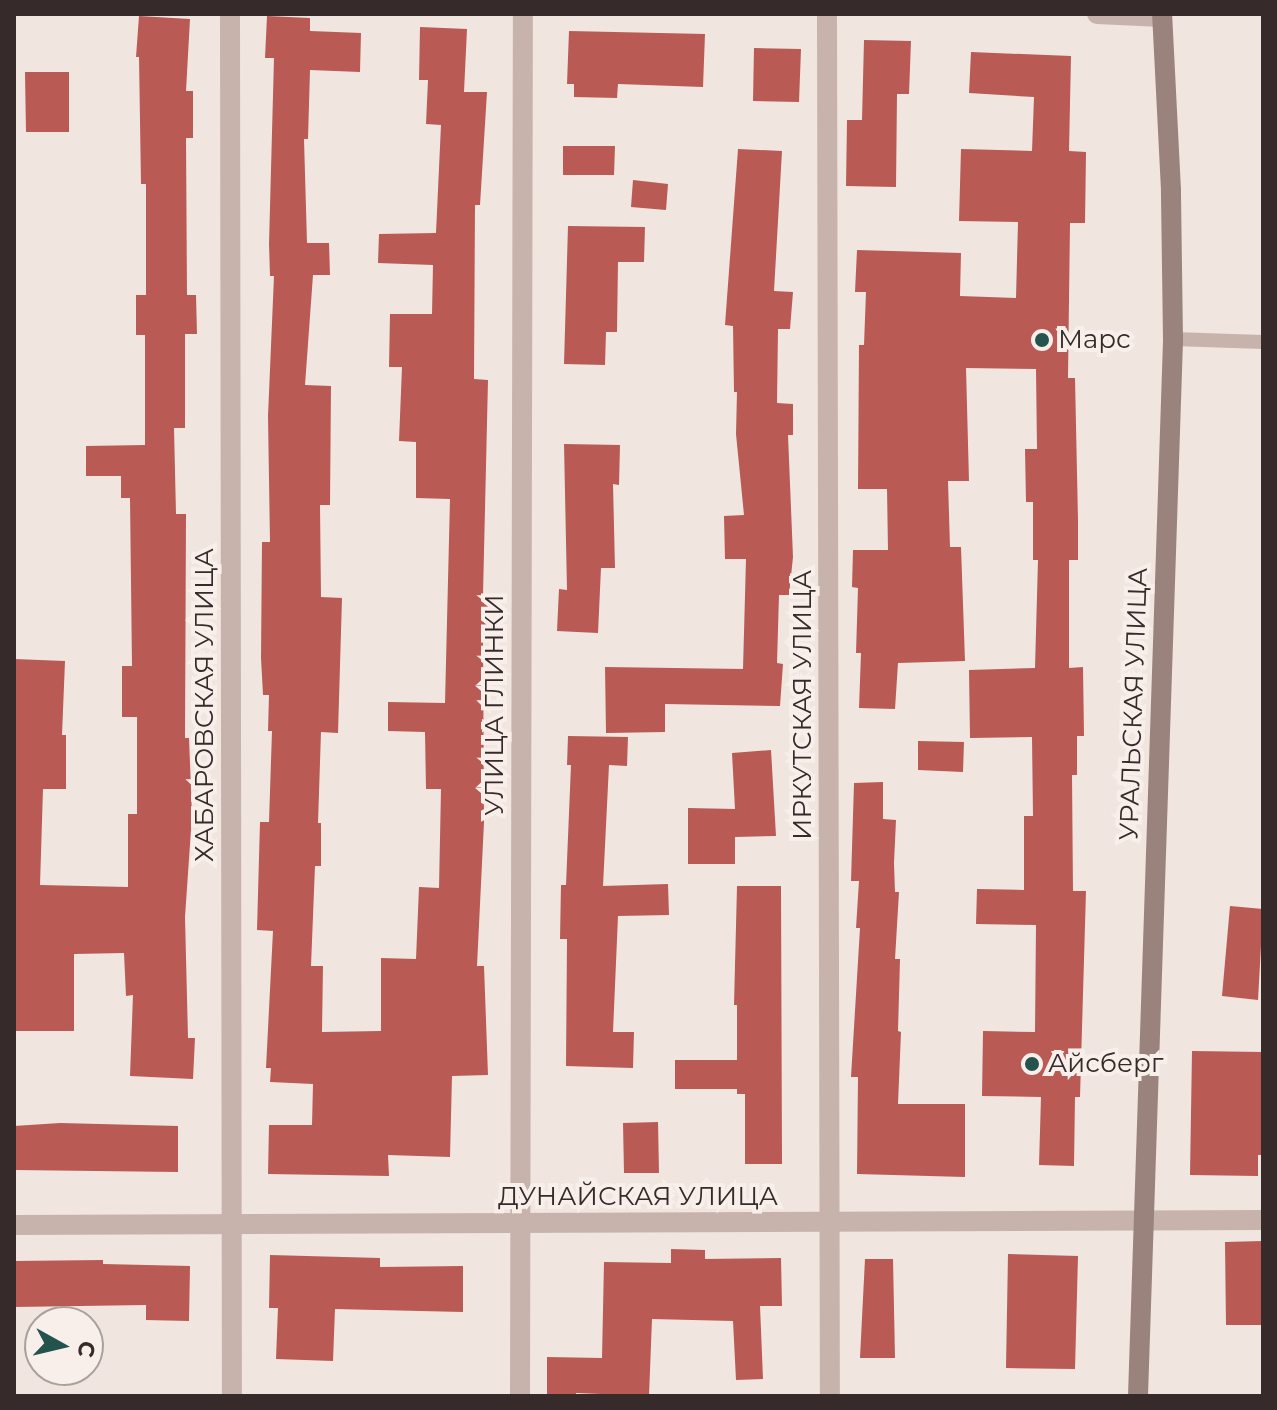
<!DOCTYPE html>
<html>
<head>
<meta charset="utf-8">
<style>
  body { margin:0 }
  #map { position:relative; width:1277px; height:1410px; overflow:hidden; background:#f0e5df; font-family:Montserrat,sans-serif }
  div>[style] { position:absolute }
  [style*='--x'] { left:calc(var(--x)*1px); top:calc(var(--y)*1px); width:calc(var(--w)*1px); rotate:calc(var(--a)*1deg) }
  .building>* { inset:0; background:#b95a54 }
  .lane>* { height:14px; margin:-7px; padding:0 7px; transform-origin:7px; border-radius:7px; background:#c7b3ac }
  .street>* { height:20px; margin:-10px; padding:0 10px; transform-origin:10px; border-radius:10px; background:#c7b3ac }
  .secondary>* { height:20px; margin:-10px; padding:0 10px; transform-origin:10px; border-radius:10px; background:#9a837d }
  .dots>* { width:22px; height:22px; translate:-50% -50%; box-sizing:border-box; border:4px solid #f8efeb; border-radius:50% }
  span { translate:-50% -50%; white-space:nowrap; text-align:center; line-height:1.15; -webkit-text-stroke:8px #f8efeb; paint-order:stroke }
  .poi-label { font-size:26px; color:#362b2a }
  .left { translate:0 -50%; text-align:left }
  .street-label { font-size:26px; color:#362b2a }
  .frame { position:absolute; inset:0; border:16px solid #362b2a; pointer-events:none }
  .north { position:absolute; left:24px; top:1306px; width:80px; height:80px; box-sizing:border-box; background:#f8efeb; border:2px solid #aaa19e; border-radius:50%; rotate:98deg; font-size:22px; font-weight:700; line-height:32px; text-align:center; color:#362b2a }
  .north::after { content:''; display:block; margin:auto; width:28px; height:36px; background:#24534d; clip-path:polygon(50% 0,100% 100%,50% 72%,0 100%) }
</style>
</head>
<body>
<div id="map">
  <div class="building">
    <i style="clip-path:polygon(139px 16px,190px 19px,186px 91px,193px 91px,193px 138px,186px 138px,187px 295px,196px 295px,197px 334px,185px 334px,185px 428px,174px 428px,176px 514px,186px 514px,185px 738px,189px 738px,192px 815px,185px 917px,188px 1038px,195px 1038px,193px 1079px,130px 1076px,133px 995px,126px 996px,124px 953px,74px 954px,74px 1031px,14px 1031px,14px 659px,65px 661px,62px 735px,66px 735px,66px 789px,43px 789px,40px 885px,128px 887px,128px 814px,137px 814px,137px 717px,122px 717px,122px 666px,132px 666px,130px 498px,121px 498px,121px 476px,86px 476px,86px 446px,145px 445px,145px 335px,136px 335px,136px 295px,146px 295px,146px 184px,141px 184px,139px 57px,136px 57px)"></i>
    <i style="clip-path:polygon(267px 16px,310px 18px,310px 31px,361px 33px,360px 72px,310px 70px,308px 139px,304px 139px,307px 243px,329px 243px,330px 275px,313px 275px,305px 385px,331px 386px,330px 505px,320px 505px,321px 597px,342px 598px,338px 733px,321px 732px,318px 823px,321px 823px,321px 866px,315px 866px,311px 966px,323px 966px,322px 1032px,381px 1031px,381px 958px,416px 959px,419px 887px,439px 888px,441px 789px,426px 789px,425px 732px,388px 731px,388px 702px,445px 703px,450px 499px,416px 498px,416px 442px,399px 441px,402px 367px,389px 367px,390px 314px,432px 314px,433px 265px,378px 263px,379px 234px,436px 233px,441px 125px,426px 124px,428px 80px,419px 80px,420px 27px,467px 29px,464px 92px,487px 92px,480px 205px,475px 205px,474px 379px,488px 380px,483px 595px,490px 595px,490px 639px,483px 639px,484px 822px,477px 966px,484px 966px,488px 1075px,452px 1076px,450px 1157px,388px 1155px,389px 1176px,268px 1174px,269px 1125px,312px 1125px,313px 1084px,270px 1082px,271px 1068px,266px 1068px,273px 931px,257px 930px,260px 822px,269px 822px,272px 731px,268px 731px,269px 695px,263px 695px,261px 658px,262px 542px,270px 542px,268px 416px,274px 276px,270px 276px,269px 244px,274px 58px,265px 58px)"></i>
    <i style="clip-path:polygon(569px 31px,705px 34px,703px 87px,618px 84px,617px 98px,574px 97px,574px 84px,567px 84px)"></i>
    <i style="clip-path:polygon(864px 40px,911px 41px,909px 94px,897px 94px,896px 187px,846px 186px,847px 120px,862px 120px)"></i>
    <i style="clip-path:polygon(754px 48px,801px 49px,799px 102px,753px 101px)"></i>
    <i style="clip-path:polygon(971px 52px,1071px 56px,1069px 151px,1086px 152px,1085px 223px,1070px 223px,1068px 378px,1075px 378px,1078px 520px,1078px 560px,1069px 560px,1069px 668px,1083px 667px,1084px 736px,1077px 736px,1077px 775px,1072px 775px,1073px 891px,1086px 891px,1080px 1097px,1075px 1097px,1074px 1166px,1039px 1165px,1041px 1097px,982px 1096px,983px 1031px,1035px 1032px,1036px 925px,976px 924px,977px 889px,1024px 890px,1024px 816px,1033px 816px,1032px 737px,970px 738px,969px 670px,1035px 668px,1038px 560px,1033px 560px,1033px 502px,1026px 502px,1025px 449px,1037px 449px,1036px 369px,966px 368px,969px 481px,948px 481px,950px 547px,961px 547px,965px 661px,898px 663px,895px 709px,859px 708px,861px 653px,856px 653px,858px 588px,852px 587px,853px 550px,888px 550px,887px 489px,858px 489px,859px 345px,864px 345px,866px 292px,855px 292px,857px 250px,961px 253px,960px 296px,1016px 298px,1018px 222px,959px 221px,961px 149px,1032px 151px,1034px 97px,969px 93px)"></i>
    <i style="clip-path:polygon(25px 72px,69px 72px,69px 132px,26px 132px)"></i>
    <i style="clip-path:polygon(563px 146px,615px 146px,614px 175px,563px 175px)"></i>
    <i style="clip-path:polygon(738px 149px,782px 151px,774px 291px,793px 292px,790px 329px,778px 329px,777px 403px,793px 404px,793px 435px,788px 435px,793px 557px,789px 595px,779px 595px,777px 663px,783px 664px,780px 706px,665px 704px,665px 732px,606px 733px,605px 667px,743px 669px,746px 559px,725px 559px,724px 516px,744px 515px,736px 434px,737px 392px,734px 392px,733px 326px,725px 325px)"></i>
    <i style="clip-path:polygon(633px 180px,668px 184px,666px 210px,631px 207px)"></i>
    <i style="clip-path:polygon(568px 226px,645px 227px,644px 262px,618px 262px,617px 332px,606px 332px,605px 365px,564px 364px)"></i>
    <i style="clip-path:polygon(564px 444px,620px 445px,619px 485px,613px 484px,615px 568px,601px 568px,598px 633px,557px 631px,559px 589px,567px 590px)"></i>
    <i style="clip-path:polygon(568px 736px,628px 737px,627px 766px,609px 765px,603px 886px,668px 884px,669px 915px,618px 916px,613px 1032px,634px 1032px,633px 1068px,566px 1066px,567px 939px,560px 939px,561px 885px,566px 885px,571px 765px,567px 765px)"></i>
    <i style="clip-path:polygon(918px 741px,964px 742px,963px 772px,918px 770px)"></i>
    <i style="clip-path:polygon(771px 750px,776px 836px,735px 837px,735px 864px,688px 864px,688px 808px,735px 809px,732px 753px)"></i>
    <i style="clip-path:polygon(883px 782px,883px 819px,896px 820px,894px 863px,895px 892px,899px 892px,895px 959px,900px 959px,898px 1031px,901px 1032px,898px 1104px,965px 1104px,965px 1177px,857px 1174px,858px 1077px,851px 1077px,860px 928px,856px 928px,859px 881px,851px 881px,854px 783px)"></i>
    <i style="clip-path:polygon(737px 886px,781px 886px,782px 1164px,745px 1164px,745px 1094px,737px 1094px,737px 1089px,675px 1089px,675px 1060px,737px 1060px,737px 1005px,734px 1005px)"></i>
    <i style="clip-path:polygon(1230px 906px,1263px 909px,1258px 1000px,1222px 996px)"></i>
    <i style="clip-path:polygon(1192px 1051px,1263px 1052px,1263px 1155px,1258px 1155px,1258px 1176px,1190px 1175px)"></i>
    <i style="clip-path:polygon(658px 1122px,659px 1173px,624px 1173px,623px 1123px)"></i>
    <i style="clip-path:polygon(60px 1123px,178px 1126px,178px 1172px,14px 1170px,14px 1126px)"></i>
    <i style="clip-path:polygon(1263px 1241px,1263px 1325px,1226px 1325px,1225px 1242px)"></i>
    <i style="clip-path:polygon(671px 1249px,705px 1250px,705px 1259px,781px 1258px,782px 1306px,760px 1306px,763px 1379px,736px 1380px,733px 1321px,652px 1319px,649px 1396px,576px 1393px,576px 1396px,547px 1396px,547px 1357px,602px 1358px,604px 1262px,671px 1263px)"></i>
    <i style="clip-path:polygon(1008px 1254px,1078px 1256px,1075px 1369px,1006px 1368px)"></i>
    <i style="clip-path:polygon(270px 1255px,380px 1258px,380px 1267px,463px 1266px,463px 1312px,335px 1309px,333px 1361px,276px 1359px,278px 1308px,269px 1308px)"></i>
    <i style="clip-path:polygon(865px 1259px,893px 1259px,895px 1358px,860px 1358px)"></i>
    <i style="clip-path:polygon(103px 1260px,103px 1264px,190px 1266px,189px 1321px,146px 1320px,146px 1305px,14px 1307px,14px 1261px)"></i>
  </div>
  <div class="lane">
    <i style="--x:1173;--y:339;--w:90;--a:1.9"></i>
  </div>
  <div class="street">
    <i style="--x:230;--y:14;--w:1382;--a:89.92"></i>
    <i style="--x:827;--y:14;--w:1382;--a:89.88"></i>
    <i style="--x:1097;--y:14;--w:65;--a:2.6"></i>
    <i style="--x:14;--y:1225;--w:1249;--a:-0.23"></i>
    <i style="--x:520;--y:1396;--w:1382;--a:-89.88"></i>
  </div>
  <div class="secondary">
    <i style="--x:1138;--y:1396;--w:1058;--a:-88.1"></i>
    <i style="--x:1173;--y:339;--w:149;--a:-90.8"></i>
    <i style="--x:1171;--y:190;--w:176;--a:-92.9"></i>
  </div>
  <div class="dots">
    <i style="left:1042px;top:340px;background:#24534d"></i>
    <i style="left:1032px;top:1064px;background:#24534d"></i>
  </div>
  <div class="poi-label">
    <span class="left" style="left:1058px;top:340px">Марс</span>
    <span class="left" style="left:1048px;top:1064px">Айсберг</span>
  </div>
  <div class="street-label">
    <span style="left:1134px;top:704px;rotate:-88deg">УРАЛЬСКАЯ УЛИЦА</span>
    <span style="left:205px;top:705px;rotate:-90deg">ХАБАРОВСКАЯ УЛИЦА</span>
    <span style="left:495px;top:705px;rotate:-90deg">УЛИЦА ГЛИНКИ</span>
    <span style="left:803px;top:705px;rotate:-90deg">ИРКУТСКАЯ УЛИЦА</span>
    <span style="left:638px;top:1197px">ДУНАЙСКАЯ УЛИЦА</span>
  </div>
  <div class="frame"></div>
  <div class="north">С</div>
</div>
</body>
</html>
